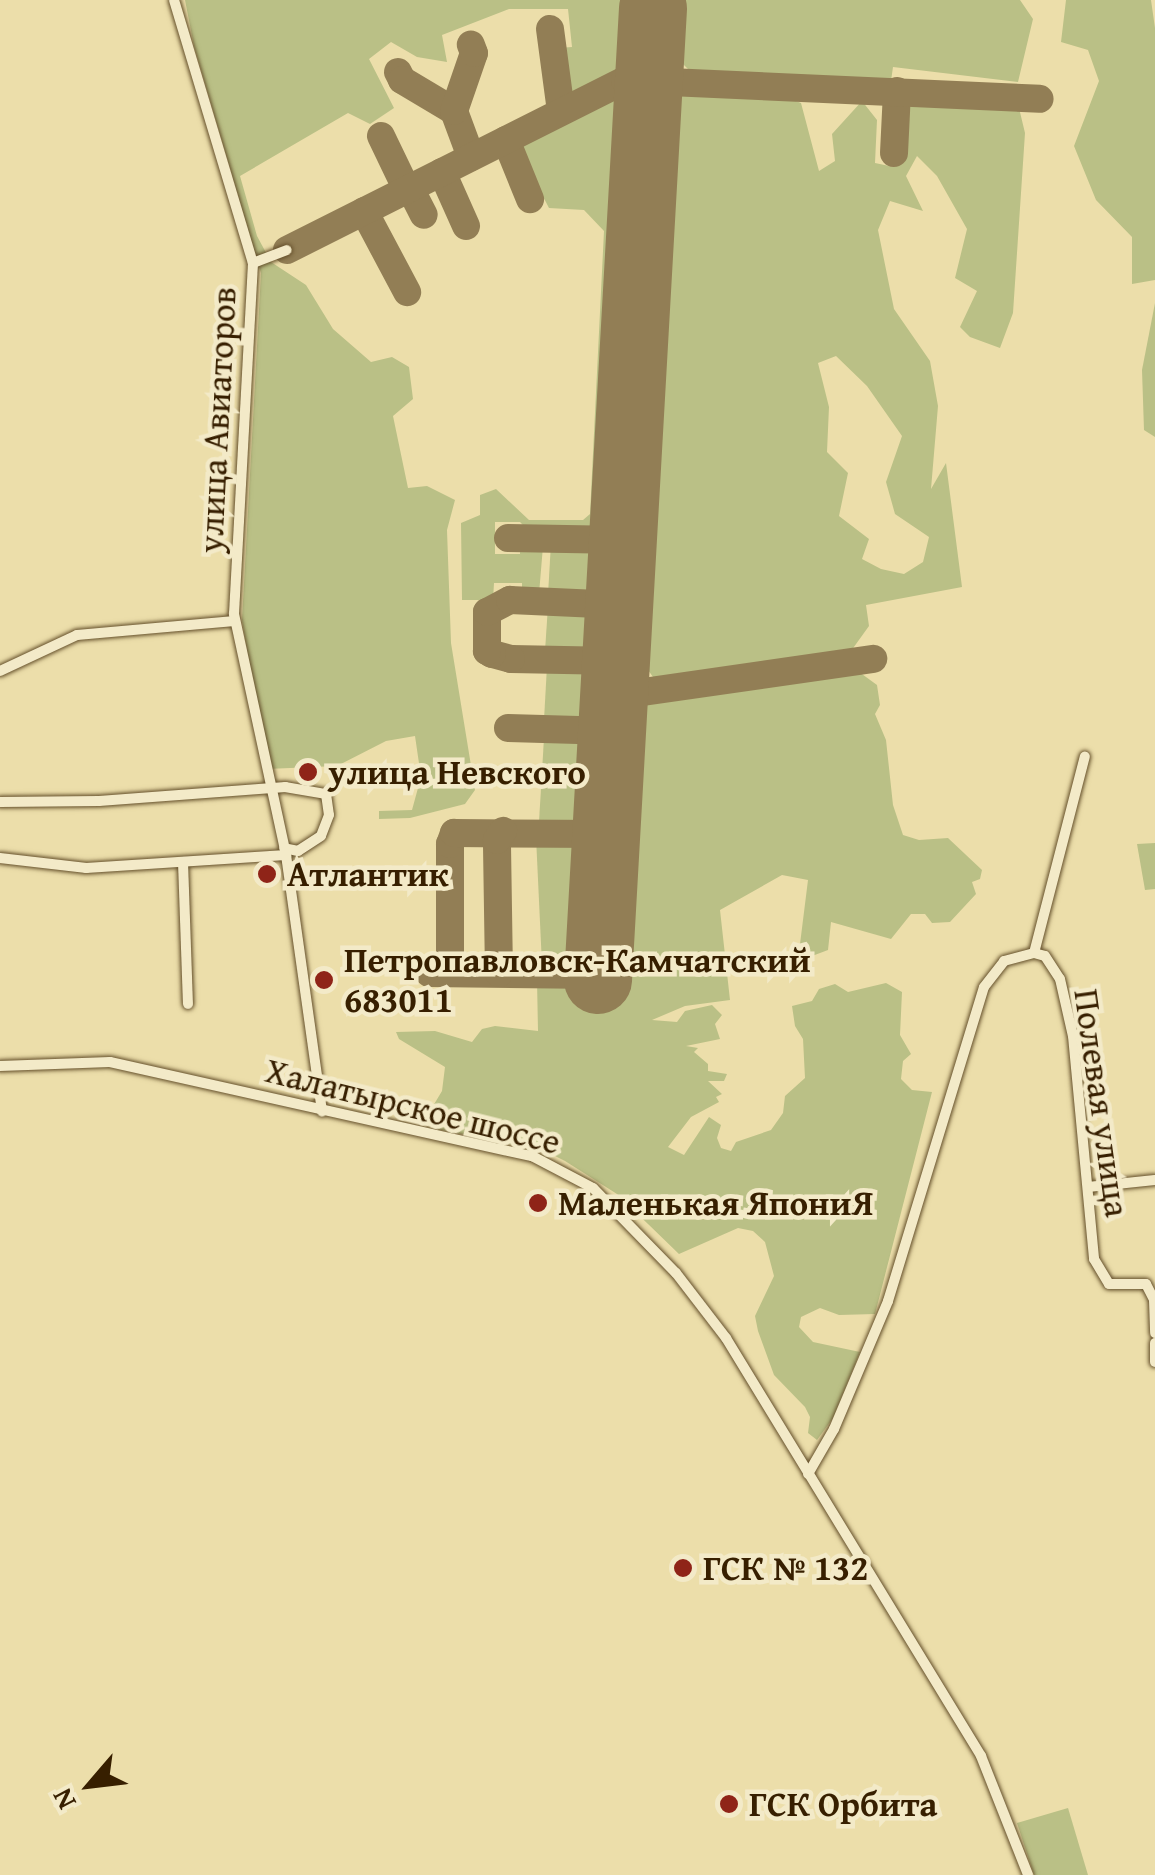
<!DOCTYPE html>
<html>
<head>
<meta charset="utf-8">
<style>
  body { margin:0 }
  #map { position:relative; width:1155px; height:1875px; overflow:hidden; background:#ecdeaa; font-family:"Gentium Book Plus",serif }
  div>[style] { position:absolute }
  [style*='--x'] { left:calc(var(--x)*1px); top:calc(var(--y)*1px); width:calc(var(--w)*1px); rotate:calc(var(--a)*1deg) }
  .green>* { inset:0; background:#bac086 }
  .taxiway>* { height:28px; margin:-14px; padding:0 14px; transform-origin:14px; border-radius:14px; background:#927e55 }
  .runway>* { height:68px; margin:-34px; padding:0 34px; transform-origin:34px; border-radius:34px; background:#927e55 }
  .roads { filter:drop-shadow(0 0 2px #644f2a) drop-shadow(0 0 2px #644f2a) }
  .minor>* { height:10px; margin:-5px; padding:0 5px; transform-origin:5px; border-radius:5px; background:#f3eac8 }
  .dots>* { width:28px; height:28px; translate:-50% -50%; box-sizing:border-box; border:5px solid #f3eac8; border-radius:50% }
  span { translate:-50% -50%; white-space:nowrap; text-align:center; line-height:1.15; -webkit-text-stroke:9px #f3eac8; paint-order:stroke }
  .street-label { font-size:35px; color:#371f00 }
  .poi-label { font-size:35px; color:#371f00; font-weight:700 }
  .left { translate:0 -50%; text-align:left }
  .north { position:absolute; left:40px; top:1735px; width:100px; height:100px; -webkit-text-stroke:8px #f3eac8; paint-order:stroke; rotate:242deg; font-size:28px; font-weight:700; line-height:40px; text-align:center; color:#371f00 }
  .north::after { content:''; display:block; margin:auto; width:35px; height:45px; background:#371f00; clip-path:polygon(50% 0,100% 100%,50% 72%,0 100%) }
</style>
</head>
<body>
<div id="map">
  <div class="green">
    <i style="clip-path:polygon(185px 0,1020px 0,1033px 19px,1018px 82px,893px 67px,891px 81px,690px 71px,675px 56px,675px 6px,630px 4px,626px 71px,575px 98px,564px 94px,558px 48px,572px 47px,568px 9px,509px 9px,442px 35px,447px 62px,417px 57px,391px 42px,369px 59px,394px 108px,370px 124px,348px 113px,240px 176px,257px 236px,271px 262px,306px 285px,333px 329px,371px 362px,392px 357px,409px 367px,413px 399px,393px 416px,408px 488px,427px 486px,455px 500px,447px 530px,451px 643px,475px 790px,465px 804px,410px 818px,379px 819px,379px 811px,412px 810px,421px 777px,415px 736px,386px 741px,337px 766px,267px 769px,242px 620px,261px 273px,194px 46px)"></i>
    <i style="clip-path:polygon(1066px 0,1151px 0,1155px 28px,1155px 280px,1132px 284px,1132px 237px,1096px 200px,1074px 146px,1099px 81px,1088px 50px,1061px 42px)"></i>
    <i style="clip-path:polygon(evenodd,765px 89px,801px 103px,819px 171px,835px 161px,832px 134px,862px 101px,877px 120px,875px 163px,894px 167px,905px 161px,900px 124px,904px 105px,920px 106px,925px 100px,994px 99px,1019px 108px,1025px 133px,1013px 313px,1000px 348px,970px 337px,960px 327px,977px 291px,955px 278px,967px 229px,937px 176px,917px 156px,906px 176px,923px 211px,890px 201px,878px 230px,894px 309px,930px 361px,938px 406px,931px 489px,946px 463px,962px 587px,866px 605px,869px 626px,851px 651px,664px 682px,653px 677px,641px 660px,670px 109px,684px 92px,749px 98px,765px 89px,836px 356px,867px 386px,902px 436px,886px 482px,895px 514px,929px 537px,923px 562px,904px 574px,881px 569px,862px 559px,869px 539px,839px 516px,848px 473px,827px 452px,829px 407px,818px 363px,836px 356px)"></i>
    <i style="clip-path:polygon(612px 95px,624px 98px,601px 533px,531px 533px,520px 522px,495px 522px,495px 554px,520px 554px,520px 545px,543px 546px,539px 594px,522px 594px,522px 583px,494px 583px,493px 600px,462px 600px,461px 523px,480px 515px,480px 495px,496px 489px,529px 520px,583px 520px,590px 514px,604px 231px,584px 210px,549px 208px,517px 147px,522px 136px,554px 121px,561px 125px,577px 111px)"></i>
    <i style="clip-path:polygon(1155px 303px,1155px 437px,1144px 430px,1142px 370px)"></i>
    <i style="clip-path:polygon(551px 543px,601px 546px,598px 598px,548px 595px)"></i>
    <i style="clip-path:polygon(548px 606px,597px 609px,594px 655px,545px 651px)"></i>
    <i style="clip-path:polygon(547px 666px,593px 669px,590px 722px,544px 720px)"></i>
    <i style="clip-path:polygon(855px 669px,877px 685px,880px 705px,875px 714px,886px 740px,893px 805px,903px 835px,919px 840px,948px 838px,982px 870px,980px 879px,972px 882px,976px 894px,950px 922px,932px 923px,925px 914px,911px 914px,891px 939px,831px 922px,828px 950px,812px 956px,799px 952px,808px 880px,782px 875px,720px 910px,730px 1000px,685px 1006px,652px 1020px,677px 1022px,685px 1011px,712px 1005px,722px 1015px,715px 1024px,720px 1039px,686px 1046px,698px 1048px,694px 1052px,708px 1064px,708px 1071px,727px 1074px,724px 1081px,708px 1081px,722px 1094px,716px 1097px,719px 1102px,691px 1117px,668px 1147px,684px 1155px,709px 1117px,721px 1125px,717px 1138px,721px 1148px,731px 1151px,736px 1142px,771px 1130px,783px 1113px,785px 1096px,805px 1078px,803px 1039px,795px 1026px,792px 1006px,812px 1001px,819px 989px,835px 984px,848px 992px,886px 983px,902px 992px,900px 1035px,911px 1054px,903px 1061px,901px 1079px,912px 1090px,932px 1092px,875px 1314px,839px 1315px,820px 1308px,801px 1317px,799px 1327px,813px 1342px,860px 1352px,833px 1418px,817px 1440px,808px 1433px,810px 1417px,805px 1407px,774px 1375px,758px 1331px,755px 1316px,774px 1276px,765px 1242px,753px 1231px,738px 1228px,679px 1254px,617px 1194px,565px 1161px,547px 1152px,432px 1128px,427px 1116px,442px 1091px,445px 1067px,399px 1039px,396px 1032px,435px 1031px,472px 1042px,482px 1029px,495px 1026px,538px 1031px,537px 980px,621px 981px,636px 709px,653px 697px)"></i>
    <i style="clip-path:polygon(544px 738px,589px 741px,584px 824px,539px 822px)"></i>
    <i style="clip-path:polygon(536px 837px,583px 840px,576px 967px,542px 965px)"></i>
    <i style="clip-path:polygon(1155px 843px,1155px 889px,1145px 890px,1137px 844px)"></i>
    <i style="clip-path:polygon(1068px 1808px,1088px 1875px,1034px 1875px,1017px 1823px)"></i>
  </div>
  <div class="taxiway">
    <i style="--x:550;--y:29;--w:83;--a:82.4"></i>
    <i style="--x:398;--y:72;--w:9;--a:63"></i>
    <i style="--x:402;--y:80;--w:61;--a:30.8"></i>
    <i style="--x:381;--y:136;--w:60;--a:64.3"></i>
    <i style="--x:506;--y:140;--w:64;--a:67.9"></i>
    <i style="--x:894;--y:153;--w:62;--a:-87.2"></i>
    <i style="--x:471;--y:157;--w:49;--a:-110.3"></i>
    <i style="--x:454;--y:111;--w:61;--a:-71"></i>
    <i style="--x:474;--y:53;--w:9;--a:-111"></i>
    <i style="--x:442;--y:172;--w:59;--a:66"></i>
    <i style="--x:410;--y:188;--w:30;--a:63"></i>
    <i style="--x:364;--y:211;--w:92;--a:62"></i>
    <i style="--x:287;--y:250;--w:378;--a:-26.7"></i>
    <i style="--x:625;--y:80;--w:415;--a:2.6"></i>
    <i style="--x:508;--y:538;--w:116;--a:1"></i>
    <i style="--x:617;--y:661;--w:106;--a:-178.9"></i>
    <i style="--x:511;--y:659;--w:20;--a:-165"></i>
    <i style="--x:492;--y:654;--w:6;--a:-149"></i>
    <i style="--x:487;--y:651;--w:39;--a:-90"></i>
    <i style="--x:487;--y:612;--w:26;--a:-28"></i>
    <i style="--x:510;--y:600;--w:110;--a:2.6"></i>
    <i style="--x:615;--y:696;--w:261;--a:-8.2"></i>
    <i style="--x:508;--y:728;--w:105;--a:1.6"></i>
    <i style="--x:429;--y:973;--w:170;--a:0.7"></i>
    <i style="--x:450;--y:973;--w:129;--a:-90"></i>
    <i style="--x:450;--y:844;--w:12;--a:-70"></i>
    <i style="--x:454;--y:833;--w:153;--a:0.4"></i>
    <i style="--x:499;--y:973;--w:133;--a:-90.9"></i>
    <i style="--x:497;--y:840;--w:11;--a:-56"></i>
  </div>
  <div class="runway">
    <i style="--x:598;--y:980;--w:973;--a:-86.76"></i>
  </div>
  <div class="roads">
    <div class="minor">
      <i style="--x:174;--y:0;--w:275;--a:73.3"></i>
      <i style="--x:253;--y:263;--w:352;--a:93.1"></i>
      <i style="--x:234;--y:614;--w:247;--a:77.8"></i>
      <i style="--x:286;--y:855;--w:259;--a:82"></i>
      <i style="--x:253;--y:263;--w:36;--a:-21"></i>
      <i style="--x:0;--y:671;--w:85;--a:-25.1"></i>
      <i style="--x:77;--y:635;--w:158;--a:-5.1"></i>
      <i style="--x:0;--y:802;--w:99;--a:-0.6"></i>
      <i style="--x:99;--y:801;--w:187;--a:-4.3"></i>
      <i style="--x:285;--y:787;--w:42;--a:9.7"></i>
      <i style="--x:326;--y:794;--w:21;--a:82"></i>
      <i style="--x:329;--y:815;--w:22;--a:111"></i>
      <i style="--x:321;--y:836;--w:27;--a:147"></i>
      <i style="--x:298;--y:851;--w:14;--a:-168"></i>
      <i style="--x:0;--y:858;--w:87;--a:6.6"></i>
      <i style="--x:86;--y:868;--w:200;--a:-3.7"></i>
      <i style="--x:183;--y:862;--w:142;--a:88"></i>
      <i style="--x:1034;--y:953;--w:11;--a:15"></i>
      <i style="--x:1045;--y:956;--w:27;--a:57"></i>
      <i style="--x:1060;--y:979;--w:58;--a:77.2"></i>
      <i style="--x:1073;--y:1036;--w:224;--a:84.6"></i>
      <i style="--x:1094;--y:1259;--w:29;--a:59"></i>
      <i style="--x:1109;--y:1284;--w:37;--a:0"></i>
      <i style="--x:1146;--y:1284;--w:18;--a:63"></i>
      <i style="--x:1154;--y:1300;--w:33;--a:88"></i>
      <i style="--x:0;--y:1066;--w:110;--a:-2.1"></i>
      <i style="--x:110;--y:1062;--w:432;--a:12.6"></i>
      <i style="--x:532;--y:1156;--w:69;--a:27.7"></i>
      <i style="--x:593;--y:1188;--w:119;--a:45.7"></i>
      <i style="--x:676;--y:1273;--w:82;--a:52.4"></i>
      <i style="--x:726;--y:1338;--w:490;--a:58.6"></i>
      <i style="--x:981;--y:1756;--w:128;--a:68.4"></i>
      <i style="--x:1088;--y:1187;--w:67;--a:-6"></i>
      <i style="--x:1155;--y:1343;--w:19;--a:90"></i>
      <i style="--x:808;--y:1474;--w:52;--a:-60"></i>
      <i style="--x:834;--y:1429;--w:139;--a:-67.1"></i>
      <i style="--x:888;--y:1301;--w:328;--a:-73"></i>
      <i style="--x:984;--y:987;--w:33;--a:-52"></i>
      <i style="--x:1004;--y:961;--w:31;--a:-15"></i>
      <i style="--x:1034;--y:953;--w:203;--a:-75.5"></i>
    </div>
  </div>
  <div class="dots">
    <i style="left:308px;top:772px;background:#8f2418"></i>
    <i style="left:267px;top:874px;background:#8f2418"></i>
    <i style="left:324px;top:980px;background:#8f2418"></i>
    <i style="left:538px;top:1203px;background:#8f2418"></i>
    <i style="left:683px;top:1568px;background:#8f2418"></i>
    <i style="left:729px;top:1804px;background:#8f2418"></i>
  </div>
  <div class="street-label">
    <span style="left:217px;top:420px;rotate:-87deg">улица Авиаторов</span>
    <span style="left:1102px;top:1103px;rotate:82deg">Полевая улица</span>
    <span style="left:413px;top:1106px;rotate:14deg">Халатырское шоссе</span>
  </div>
  <div class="poi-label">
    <span class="left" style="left:328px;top:772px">улица Невского</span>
    <span class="left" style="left:287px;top:874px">Атлантик</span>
    <span class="left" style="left:344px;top:980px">Петропавловск-Камчатский<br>683011</span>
    <span class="left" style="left:558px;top:1203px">Маленькая ЯпониЯ</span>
    <span class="left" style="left:703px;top:1568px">ГСК № 132</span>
    <span class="left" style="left:749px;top:1804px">ГСК Орбита</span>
  </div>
  <div class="north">N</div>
</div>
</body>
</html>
